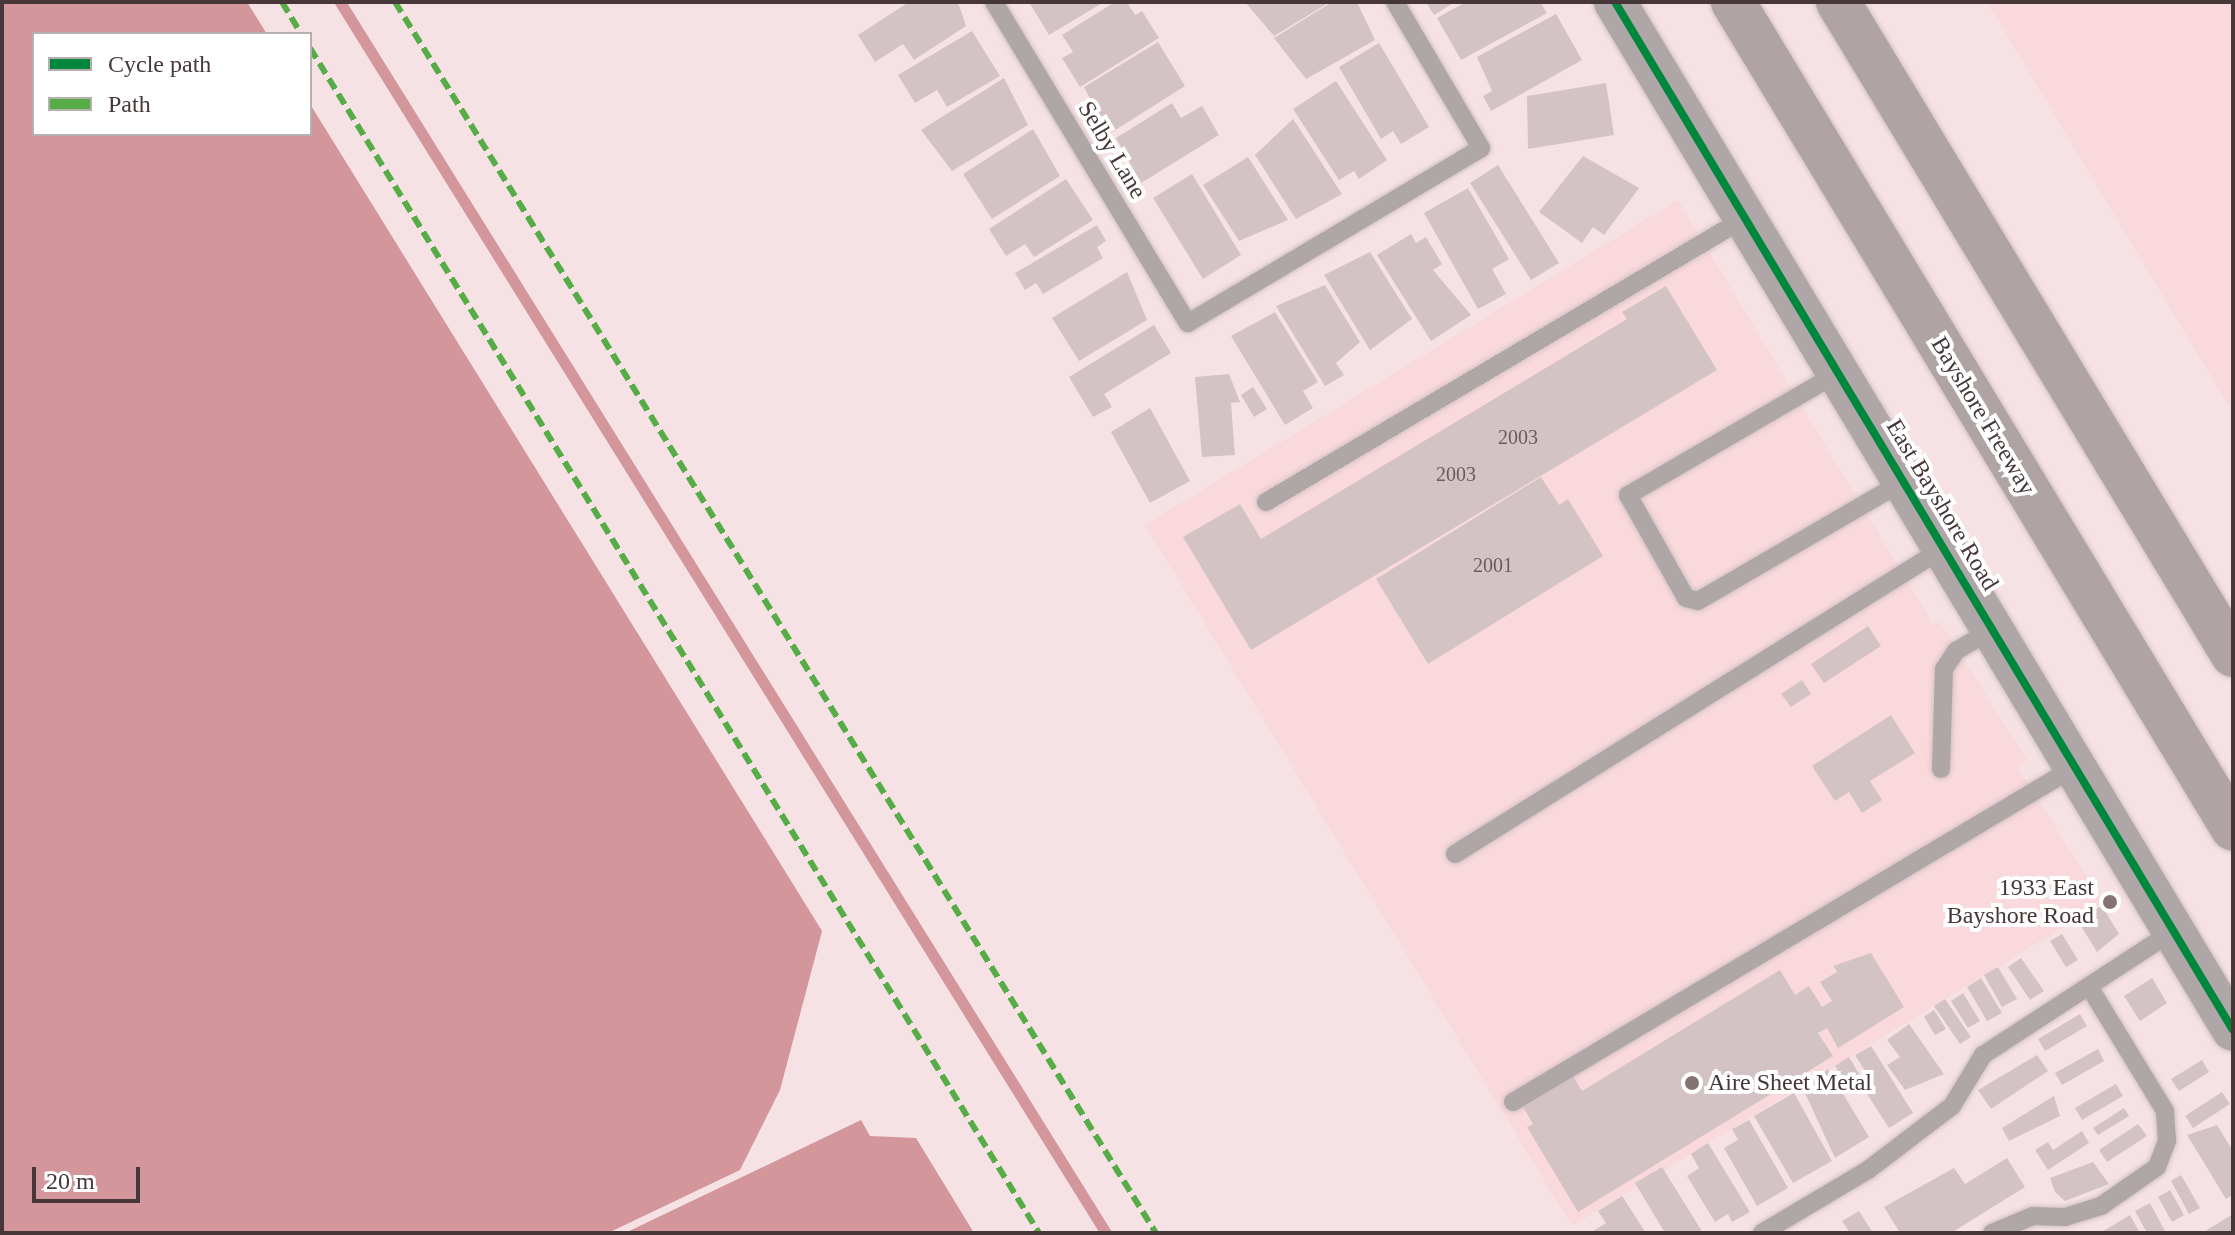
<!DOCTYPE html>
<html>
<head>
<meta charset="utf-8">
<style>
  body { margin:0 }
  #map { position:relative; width:2235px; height:1235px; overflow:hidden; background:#f6e2e4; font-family:Georgia,serif }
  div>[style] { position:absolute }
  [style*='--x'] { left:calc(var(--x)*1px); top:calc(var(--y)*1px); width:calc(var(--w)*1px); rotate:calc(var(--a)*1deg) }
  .built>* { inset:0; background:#f9d9db }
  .water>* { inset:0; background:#d2969b }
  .stream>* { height:11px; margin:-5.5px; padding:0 5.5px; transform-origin:5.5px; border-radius:5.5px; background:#d2969b }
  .building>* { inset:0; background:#d4c3c5 }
  .roads { filter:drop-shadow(0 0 2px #d2c1c3) drop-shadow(0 0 2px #d2c1c3) }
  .service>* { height:18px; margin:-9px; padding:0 9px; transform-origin:9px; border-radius:9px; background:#afa6a8 }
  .tertiary>* { height:42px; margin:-21px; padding:0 21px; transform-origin:21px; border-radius:21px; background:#afa6a8 }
  .motorway>* { height:44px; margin:-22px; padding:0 22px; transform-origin:22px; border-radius:22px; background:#b0a3a4 }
  .quiet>* { height:6px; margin-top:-3px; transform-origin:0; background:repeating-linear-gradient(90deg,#56ac46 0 12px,transparent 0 18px) }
  .cycleway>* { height:8px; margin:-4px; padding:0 4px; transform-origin:4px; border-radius:4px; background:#00873e }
  .dots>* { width:22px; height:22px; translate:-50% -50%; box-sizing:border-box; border:4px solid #fff; border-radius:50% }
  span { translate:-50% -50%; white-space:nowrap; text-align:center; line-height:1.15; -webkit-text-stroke:8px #fff; paint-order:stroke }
  .number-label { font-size:20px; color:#6b5a5b }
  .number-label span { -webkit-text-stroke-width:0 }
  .street-label { font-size:24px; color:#483738 }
  .poi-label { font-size:24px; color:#483738 }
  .right { translate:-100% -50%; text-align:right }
  .left { translate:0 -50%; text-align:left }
  .frame { position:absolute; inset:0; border:4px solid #483738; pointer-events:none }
  .legend { position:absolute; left:32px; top:32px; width:280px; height:104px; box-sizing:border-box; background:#fff; border:2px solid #b6afaf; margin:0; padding:10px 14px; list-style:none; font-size:24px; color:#483738 }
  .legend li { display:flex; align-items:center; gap:16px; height:40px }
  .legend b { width:40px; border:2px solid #b6afaf }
  .scale { position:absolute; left:32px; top:1167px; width:108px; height:36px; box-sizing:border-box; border:4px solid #483738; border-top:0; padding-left:10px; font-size:24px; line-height:28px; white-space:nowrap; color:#483738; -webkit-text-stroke:6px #fff; paint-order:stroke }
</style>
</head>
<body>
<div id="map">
  <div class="built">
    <i style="clip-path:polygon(1987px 2px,2233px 2px,2233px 413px)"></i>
    <i style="clip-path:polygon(1678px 200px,1933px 624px,1940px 622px,2027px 760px,2018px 767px,2103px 903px,1572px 1226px,1145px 525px)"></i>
  </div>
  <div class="water">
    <i style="clip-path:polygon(2px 2px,247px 2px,267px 34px,34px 34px,34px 134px,310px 134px,310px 104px,822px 931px,780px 1090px,740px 1170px,608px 1233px,2px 1233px)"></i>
    <i style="clip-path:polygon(861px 1120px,870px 1136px,916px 1138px,974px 1233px,625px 1233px)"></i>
  </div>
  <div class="stream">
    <i style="--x:340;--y:2;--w:1450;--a:58.11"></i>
  </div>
  <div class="building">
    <i style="clip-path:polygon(909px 2px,958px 2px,966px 26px,914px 60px,903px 44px,875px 62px,858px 35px)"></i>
    <i style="clip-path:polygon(1029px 2px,1104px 2px,1049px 35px)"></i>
    <i style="clip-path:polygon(1115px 2px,1127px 2px,1135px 15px,1142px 11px,1159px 38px,1080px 87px,1062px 58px,1073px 52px,1062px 35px)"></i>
    <i style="clip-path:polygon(1245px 2px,1330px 2px,1274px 36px)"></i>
    <i style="clip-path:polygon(1332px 2px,1357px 2px,1375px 40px,1306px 79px,1274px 38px)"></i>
    <i style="clip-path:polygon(1426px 2px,1455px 2px,1434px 15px)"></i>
    <i style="clip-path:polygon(1466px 2px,1540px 2px,1547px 13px,1461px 60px,1437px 18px)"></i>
    <i style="clip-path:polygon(1556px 14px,1582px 60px,1491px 111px,1483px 96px,1492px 91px,1477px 57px)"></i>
    <i style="clip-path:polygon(972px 31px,1000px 76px,947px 107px,937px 90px,915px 103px,898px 75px)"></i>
    <i style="clip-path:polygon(1158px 42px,1185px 86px,1109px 134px,1084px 87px)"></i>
    <i style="clip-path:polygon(1379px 43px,1429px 127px,1401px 144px,1393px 131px,1381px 139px,1339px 67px)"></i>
    <i style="clip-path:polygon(1004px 78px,1028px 125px,952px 171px,921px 130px)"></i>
    <i style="clip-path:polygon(1336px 81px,1387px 160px,1359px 179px,1354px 171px,1339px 180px,1293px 109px)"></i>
    <i style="clip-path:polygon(1606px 83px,1614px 135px,1528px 149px,1527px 96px)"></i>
    <i style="clip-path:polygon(1172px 103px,1181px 118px,1202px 106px,1219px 135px,1141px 183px,1116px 138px)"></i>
    <i style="clip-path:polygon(1293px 119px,1342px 194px,1296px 219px,1255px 155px)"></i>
    <i style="clip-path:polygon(1033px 129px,1060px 176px,992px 219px,963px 174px)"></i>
    <i style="clip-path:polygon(1583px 156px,1639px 188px,1604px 235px,1593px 227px,1582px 243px,1539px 212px)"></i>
    <i style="clip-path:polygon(1248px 157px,1288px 220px,1239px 241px,1203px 185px)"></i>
    <i style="clip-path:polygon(1498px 165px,1559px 263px,1531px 280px,1470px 183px)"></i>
    <i style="clip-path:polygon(1192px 174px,1241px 255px,1203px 279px,1153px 198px)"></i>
    <i style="clip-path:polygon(1066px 179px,1093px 220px,1034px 257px,1025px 244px,1006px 256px,989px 229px)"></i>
    <i style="clip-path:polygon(1468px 188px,1509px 259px,1492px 269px,1506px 294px,1478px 309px,1424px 213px)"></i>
    <i style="clip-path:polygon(1097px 225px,1106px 241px,1097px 247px,1103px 258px,1043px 294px,1036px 283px,1025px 290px,1015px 273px)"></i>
    <i style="clip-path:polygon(1411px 234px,1416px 243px,1426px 237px,1442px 264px,1433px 270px,1471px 315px,1431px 341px,1377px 255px)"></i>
    <i style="clip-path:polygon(1370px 252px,1412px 319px,1370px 350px,1324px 275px)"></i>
    <i style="clip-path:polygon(1127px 272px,1147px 320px,1079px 361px,1052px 318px)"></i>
    <i style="clip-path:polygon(1325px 285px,1360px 342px,1336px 363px,1344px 375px,1325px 386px,1276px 306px)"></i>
    <i style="clip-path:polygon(1666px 286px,1717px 370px,1251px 650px,1183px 537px,1240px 504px,1261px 539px,1627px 319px,1622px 312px)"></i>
    <i style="clip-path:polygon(1275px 312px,1318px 382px,1303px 391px,1313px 408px,1285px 425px,1231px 336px)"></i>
    <i style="clip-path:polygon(1154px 325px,1171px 353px,1104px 394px,1112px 407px,1093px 417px,1069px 377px)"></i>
    <i style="clip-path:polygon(1229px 374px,1240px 402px,1231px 403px,1235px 455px,1202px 457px,1195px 377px)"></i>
    <i style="clip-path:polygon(1253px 387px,1267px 409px,1254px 417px,1241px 395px)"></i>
    <i style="clip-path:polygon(1150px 408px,1190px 481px,1150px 503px,1111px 432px)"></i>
    <i style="clip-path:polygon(1541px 477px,1559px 505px,1568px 499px,1603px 556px,1428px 664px,1376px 579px)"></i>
    <i style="clip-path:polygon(1868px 626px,1881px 646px,1824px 683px,1811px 664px)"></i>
    <i style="clip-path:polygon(1802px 680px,1811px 694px,1791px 707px,1781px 694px)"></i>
    <i style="clip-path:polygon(1891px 715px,1915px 753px,1870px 781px,1882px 800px,1862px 813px,1849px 792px,1835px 801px,1812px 766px)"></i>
    <i style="clip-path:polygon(2102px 906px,2119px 934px,2097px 952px,2076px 918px)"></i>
    <i style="clip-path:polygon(2062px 934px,2078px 960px,2066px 967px,2050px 941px)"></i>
    <i style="clip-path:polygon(1871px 953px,1904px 1007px,1838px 1048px,1827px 1028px,1818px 1033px,1833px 1056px,1578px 1212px,1527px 1127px,1533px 1124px,1522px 1105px,1572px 1075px,1582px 1091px,1780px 970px,1795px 995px,1809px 986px,1822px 1007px,1832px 1001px,1820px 982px,1837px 972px,1833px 966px)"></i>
    <i style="clip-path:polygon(2021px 958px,2044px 991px,2030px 1000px,2008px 967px)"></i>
    <i style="clip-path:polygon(1998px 967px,2017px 999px,2002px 1007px,1984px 975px)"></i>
    <i style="clip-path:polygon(1981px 978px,2002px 1013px,1987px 1021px,1967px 987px)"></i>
    <i style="clip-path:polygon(2152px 978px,2167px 1003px,2140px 1021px,2124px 996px)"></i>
    <i style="clip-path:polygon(1963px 993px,1980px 1021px,1968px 1028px,1951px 1001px)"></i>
    <i style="clip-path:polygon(1945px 999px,1971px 1037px,1960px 1044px,1934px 1006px)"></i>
    <i style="clip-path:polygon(1934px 1010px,1946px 1029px,1935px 1035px,1924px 1017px)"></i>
    <i style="clip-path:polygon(2080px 1014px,2087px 1026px,2045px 1051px,2038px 1039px)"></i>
    <i style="clip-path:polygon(1909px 1024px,1944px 1074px,1905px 1090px,1887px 1065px,1900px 1057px,1887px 1040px)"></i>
    <i style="clip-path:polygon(1871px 1046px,1913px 1113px,1889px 1128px,1858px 1080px,1867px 1074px,1855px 1055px)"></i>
    <i style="clip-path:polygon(2098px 1049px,2104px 1061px,2062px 1085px,2055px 1073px)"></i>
    <i style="clip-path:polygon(2037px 1055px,2048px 1071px,1991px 1109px,1978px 1090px)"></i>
    <i style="clip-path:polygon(1849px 1057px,1859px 1074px,1845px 1082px,1835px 1066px)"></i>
    <i style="clip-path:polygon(2202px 1060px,2209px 1072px,2179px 1091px,2171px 1079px)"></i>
    <i style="clip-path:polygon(1828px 1069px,1869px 1137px,1835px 1158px,1804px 1091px)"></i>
    <i style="clip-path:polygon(2116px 1084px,2123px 1096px,2082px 1120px,2075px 1108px)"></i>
    <i style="clip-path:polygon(2222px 1092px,2230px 1104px,2193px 1128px,2185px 1116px)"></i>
    <i style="clip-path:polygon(1794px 1093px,1832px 1161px,1793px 1183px,1754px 1116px)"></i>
    <i style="clip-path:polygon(2054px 1096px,2060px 1116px,2009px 1141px,2002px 1128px)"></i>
    <i style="clip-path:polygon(2124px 1108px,2129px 1116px,2098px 1135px,2093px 1128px)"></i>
    <i style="clip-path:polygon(1749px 1120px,1788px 1188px,1757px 1206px,1724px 1148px,1738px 1140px,1732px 1129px)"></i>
    <i style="clip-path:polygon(2138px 1124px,2147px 1136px,2107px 1162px,2099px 1150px)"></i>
    <i style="clip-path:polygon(2217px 1125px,2233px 1151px,2233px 1195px,2226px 1199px,2187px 1135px)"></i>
    <i style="clip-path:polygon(2082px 1131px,2089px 1143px,2048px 1170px,2035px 1150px,2048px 1142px,2053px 1150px)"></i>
    <i style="clip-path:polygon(1708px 1143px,1750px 1212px,1732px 1222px,1728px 1214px,1715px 1222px,1687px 1176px,1699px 1168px,1691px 1154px)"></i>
    <i style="clip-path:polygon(2007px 1158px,2025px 1187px,1951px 1233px,1900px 1233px,1884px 1207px,1954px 1168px,1965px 1184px)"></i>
    <i style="clip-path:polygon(2093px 1162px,2109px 1184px,2065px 1201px,2055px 1192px,2050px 1178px)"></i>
    <i style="clip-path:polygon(1662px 1167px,1703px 1233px,1665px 1233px,1635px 1183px)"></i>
    <i style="clip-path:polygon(2181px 1175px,2200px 1208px,2189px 1214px,2171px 1181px)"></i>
    <i style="clip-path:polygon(2170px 1190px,2184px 1215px,2172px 1222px,2158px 1197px)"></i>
    <i style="clip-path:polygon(1622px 1196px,1646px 1233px,1590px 1233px,1606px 1223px,1598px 1211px)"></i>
    <i style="clip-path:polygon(2150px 1203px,2166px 1233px,2147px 1233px,2135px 1211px)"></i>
    <i style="clip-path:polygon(1859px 1211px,1873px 1233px,1850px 1233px,1842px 1221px)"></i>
    <i style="clip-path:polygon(2233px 1214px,2233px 1233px,2202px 1233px)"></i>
    <i style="clip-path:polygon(2130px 1215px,2140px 1233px,2100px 1233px)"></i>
  </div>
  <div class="roads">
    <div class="service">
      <i style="--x:994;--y:2;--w:375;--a:58.9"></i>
      <i style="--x:1188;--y:323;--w:341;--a:-30.8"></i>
      <i style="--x:1481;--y:148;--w:169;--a:-120.5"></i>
      <i style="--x:1838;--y:373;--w:243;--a:149.8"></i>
      <i style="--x:1628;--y:495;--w:118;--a:60.6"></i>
      <i style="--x:1686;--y:598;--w:12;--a:14"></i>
      <i style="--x:1698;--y:601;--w:238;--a:-30.2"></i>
      <i style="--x:1266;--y:502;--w:557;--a:-30.66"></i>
      <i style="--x:1941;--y:769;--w:100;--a:-88.3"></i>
      <i style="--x:1944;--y:669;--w:22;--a:-56"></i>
      <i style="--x:1956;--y:651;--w:43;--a:-30.7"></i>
      <i style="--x:1455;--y:854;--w:577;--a:-32.04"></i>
      <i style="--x:1513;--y:1102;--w:654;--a:-30.8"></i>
      <i style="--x:1762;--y:1233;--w:123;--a:-30.7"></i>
      <i style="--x:1868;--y:1170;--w:106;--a:-37.3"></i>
      <i style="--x:1952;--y:1106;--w:60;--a:-58.7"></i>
      <i style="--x:1983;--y:1055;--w:225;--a:-33.1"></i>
      <i style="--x:1992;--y:1233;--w:44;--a:-22.5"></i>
      <i style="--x:2033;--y:1216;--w:32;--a:2"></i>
      <i style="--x:2065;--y:1217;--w:38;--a:-17"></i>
      <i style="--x:2101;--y:1206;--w:68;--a:-34.9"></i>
      <i style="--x:2157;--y:1167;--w:28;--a:-69"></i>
      <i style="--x:2167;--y:1141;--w:30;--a:-94"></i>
      <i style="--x:2165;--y:1111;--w:144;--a:-121.4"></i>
    </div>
    <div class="tertiary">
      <i style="--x:1615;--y:2;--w:1199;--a:58.99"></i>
    </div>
    <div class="motorway">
      <i style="--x:1733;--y:2;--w:966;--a:58.84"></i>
      <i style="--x:1838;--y:2;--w:763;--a:58.83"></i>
    </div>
  </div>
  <div class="quiet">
    <i style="--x:282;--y:2;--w:37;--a:59"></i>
    <i style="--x:395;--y:2;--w:1447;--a:58.28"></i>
    <i style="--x:310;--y:48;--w:1391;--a:58.4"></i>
  </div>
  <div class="cycleway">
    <i style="--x:1615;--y:2;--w:1199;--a:58.99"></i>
  </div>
  <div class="dots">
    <i style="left:2110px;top:902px;background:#857374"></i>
    <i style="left:1692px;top:1083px;background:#857374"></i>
  </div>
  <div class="number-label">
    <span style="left:1518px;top:437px">2003</span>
    <span style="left:1456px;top:474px">2003</span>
    <span style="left:1493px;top:565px">2001</span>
  </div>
  <div class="street-label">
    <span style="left:1112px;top:150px;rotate:59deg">Selby Lane</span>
    <span style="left:1983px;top:416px;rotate:59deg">Bayshore Freeway</span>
    <span style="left:1942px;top:505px;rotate:59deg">East Bayshore Road</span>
  </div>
  <div class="poi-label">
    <span class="right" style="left:2094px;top:902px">1933 East<br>Bayshore Road</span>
    <span class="left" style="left:1708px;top:1083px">Aire Sheet Metal</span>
  </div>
  <div class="frame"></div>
  <ul class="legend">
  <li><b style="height:10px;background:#00873e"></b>Cycle path</li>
  <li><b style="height:10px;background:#56ac46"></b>Path</li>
  </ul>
  <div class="scale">20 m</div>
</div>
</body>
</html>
